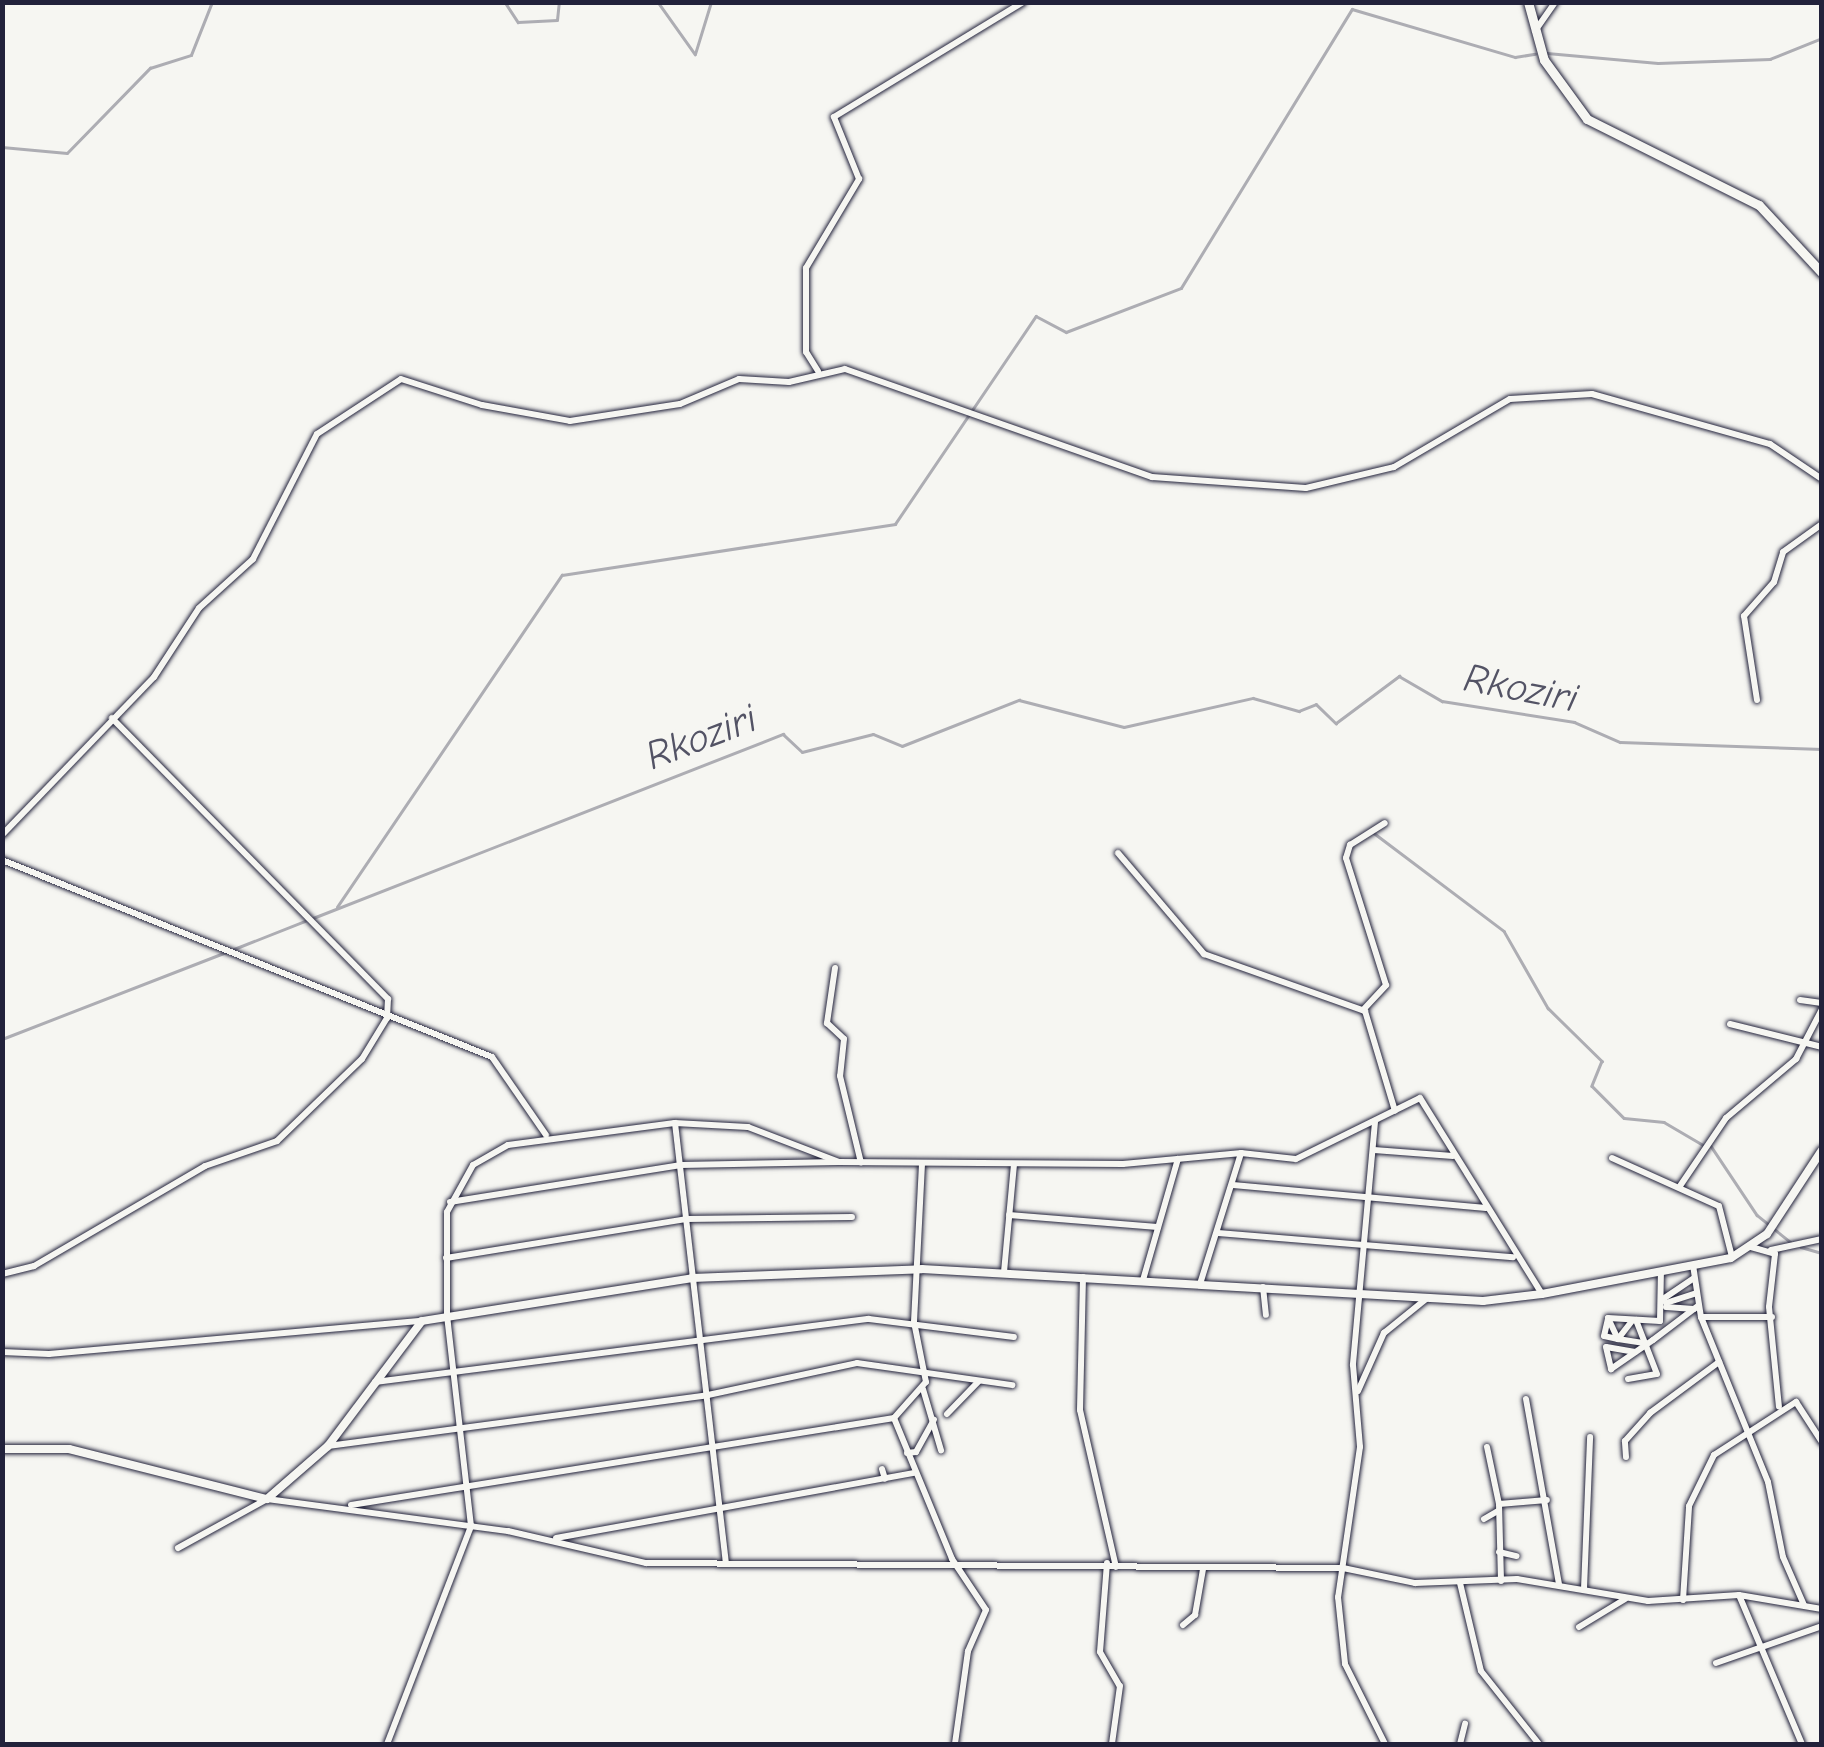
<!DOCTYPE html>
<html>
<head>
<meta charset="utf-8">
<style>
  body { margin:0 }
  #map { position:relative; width:1824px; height:1747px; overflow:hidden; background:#f6f6f2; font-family:"Comic Neue",sans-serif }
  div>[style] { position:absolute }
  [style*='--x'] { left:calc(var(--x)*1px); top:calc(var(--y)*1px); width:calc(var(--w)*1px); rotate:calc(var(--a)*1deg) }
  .stream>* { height:2.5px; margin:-1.25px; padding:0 1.25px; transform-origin:1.25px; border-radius:1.25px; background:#adadb3 }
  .roads { filter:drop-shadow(0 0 2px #22223b) drop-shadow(0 0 2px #22223b) }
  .street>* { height:6px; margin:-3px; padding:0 3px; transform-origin:3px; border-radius:3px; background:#f6f6f2 }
  .secondary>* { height:8px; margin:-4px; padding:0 4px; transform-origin:4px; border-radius:4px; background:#f6f6f2 }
  .primary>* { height:9px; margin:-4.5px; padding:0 4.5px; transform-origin:4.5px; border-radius:4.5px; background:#f6f6f2 }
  span { translate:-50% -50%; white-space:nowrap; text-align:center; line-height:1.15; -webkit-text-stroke:9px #f6f6f2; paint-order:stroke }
  .water-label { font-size:40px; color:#535365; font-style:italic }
  .frame { position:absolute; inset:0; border:5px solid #22223b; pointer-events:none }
</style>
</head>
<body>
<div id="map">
  <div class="stream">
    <i style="--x:505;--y:2;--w:24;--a:57"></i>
    <i style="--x:518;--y:22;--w:39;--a:-3"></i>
    <i style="--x:557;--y:20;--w:18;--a:-84"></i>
    <i style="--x:658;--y:2;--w:64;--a:54.6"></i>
    <i style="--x:695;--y:54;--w:54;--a:-72.9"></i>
    <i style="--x:1547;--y:53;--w:111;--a:5.1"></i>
    <i style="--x:1658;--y:63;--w:112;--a:-2"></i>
    <i style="--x:1770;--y:59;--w:56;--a:-22"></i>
    <i style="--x:2;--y:147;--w:65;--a:5.3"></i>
    <i style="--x:67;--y:153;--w:119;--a:-45.7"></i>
    <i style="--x:150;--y:68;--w:43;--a:-17.6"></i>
    <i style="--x:191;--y:55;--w:57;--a:-68.4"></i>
    <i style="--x:1374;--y:833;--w:163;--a:37"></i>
    <i style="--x:1504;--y:931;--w:89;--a:60.3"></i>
    <i style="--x:1548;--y:1008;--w:76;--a:44.5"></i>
    <i style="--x:1602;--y:1061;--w:27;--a:112"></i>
    <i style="--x:1592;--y:1086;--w:45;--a:45"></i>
    <i style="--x:1624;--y:1118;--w:40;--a:5.7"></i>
    <i style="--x:1664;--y:1122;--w:45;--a:30.5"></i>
    <i style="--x:337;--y:907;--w:401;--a:-55.9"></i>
    <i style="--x:562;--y:575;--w:337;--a:-8.7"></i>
    <i style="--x:895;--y:524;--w:251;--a:-55.9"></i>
    <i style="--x:1036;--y:316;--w:34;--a:28"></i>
    <i style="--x:1066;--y:332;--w:123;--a:-20.9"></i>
    <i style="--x:1181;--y:288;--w:327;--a:-58.5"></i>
    <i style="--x:1352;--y:9;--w:170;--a:16.4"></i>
    <i style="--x:1515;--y:57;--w:20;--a:-9"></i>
    <i style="--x:313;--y:918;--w:505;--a:-21.38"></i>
    <i style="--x:783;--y:734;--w:26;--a:43"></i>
    <i style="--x:802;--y:752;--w:73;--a:-14.2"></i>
    <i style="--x:873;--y:734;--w:31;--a:22"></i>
    <i style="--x:902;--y:746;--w:126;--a:-21.5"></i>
    <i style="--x:1019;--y:700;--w:108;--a:14.4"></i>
    <i style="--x:1124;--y:727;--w:132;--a:-12.7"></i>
    <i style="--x:1253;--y:698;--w:48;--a:15.8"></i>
    <i style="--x:1299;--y:711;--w:18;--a:-22"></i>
    <i style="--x:1316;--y:704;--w:28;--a:44"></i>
    <i style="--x:1336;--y:723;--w:79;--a:-36.7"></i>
    <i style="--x:1399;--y:676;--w:50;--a:30.2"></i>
    <i style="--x:1442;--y:701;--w:134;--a:9"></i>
    <i style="--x:1574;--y:722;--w:50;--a:23.5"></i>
    <i style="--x:1620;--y:742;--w:202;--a:2"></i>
    <i style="--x:234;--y:949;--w:76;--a:-21.5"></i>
    <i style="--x:2;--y:1039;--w:240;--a:-21.2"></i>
    <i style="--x:1711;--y:1146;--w:83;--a:56.3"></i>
    <i style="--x:1757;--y:1215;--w:46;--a:38.9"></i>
    <i style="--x:1801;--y:1247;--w:22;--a:16"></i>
  </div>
  <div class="roads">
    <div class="street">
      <i style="--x:1535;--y:31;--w:35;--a:-55"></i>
      <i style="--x:818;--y:371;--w:22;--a:-122"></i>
      <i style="--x:806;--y:352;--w:84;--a:-90"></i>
      <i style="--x:806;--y:268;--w:104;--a:-59.2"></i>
      <i style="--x:859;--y:179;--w:67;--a:-112"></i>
      <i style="--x:834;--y:117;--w:221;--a:-31.3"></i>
      <i style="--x:1757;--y:700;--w:85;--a:-98.8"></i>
      <i style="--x:1744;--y:616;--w:45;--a:-48.6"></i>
      <i style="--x:1774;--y:582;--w:31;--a:-73"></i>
      <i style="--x:1783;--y:552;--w:48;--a:-35.7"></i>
      <i style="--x:2;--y:835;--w:219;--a:-46.1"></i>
      <i style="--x:154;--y:677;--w:82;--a:-56.9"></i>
      <i style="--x:199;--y:608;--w:73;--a:-42.2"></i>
      <i style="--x:253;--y:559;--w:140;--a:-62.9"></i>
      <i style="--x:317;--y:434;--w:100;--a:-33.2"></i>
      <i style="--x:401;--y:379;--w:85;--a:17.8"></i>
      <i style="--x:482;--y:405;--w:89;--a:10.3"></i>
      <i style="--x:570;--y:421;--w:111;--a:-8.8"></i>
      <i style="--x:680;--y:404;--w:64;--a:-23"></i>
      <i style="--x:739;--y:379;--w:50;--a:3.4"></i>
      <i style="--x:789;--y:382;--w:57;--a:-13.1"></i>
      <i style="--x:845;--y:369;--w:325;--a:19.4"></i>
      <i style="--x:1152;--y:477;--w:154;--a:4.1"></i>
      <i style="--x:1306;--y:488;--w:90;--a:-13.4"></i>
      <i style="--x:1394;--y:467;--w:134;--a:-30.4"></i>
      <i style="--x:1510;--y:399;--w:82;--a:-3.5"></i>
      <i style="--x:1592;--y:394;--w:185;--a:15.7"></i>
      <i style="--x:1770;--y:444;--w:63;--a:33.9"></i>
      <i style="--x:1118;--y:853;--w:133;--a:49.6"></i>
      <i style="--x:1204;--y:954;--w:171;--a:19.5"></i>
      <i style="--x:1365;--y:1011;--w:104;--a:73.3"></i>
      <i style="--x:2;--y:860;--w:528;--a:21.9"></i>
      <i style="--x:492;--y:1057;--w:95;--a:55.3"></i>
      <i style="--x:835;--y:968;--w:56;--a:98.3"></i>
      <i style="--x:827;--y:1023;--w:23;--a:43"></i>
      <i style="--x:844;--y:1039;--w:37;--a:96"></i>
      <i style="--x:840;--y:1076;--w:89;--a:76.4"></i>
      <i style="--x:1800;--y:1000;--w:22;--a:8"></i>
      <i style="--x:1363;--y:1010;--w:34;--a:-47"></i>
      <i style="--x:1386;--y:985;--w:133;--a:-107.5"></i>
      <i style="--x:1346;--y:858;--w:14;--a:-73"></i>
      <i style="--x:1350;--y:845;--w:41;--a:-32.2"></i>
      <i style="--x:1730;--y:1024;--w:95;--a:14"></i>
      <i style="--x:1375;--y:1122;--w:244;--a:95.2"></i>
      <i style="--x:1353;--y:1365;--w:82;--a:85.1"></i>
      <i style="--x:1360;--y:1447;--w:152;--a:98.3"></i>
      <i style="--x:1338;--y:1597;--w:67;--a:84"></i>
      <i style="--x:1345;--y:1664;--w:89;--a:63.4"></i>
      <i style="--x:675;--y:1123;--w:441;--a:83.4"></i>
      <i style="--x:1374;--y:1150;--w:79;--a:4.3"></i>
      <i style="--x:1612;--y:1158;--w:117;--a:24.2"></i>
      <i style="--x:1719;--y:1206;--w:53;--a:75.7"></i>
      <i style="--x:1233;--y:1185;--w:254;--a:5.2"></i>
      <i style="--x:1680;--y:1186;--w:82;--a:-55.9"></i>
      <i style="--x:1726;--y:1118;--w:92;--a:-40.1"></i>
      <i style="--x:1796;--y:1059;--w:56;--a:-62.5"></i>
      <i style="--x:450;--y:1202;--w:234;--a:-9.1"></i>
      <i style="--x:681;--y:1165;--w:157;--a:-1.1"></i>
      <i style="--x:1009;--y:1215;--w:149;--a:4.6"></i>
      <i style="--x:1218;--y:1233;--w:296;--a:4.7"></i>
      <i style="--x:1751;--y:1247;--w:25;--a:16"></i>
      <i style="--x:1775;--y:1254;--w:53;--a:96.5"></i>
      <i style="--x:1769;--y:1307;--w:100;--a:84.3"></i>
      <i style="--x:1771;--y:1250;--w:52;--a:-12.2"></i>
      <i style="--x:446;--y:1258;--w:243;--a:-9.2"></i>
      <i style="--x:686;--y:1219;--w:166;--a:-0.7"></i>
      <i style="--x:1693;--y:1265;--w:53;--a:81.3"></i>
      <i style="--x:1701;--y:1317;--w:178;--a:67.9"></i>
      <i style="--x:1768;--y:1482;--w:76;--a:78.7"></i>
      <i style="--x:1783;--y:1557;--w:52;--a:66.4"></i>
      <i style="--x:1004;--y:1272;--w:108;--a:-84.7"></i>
      <i style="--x:2;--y:1274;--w:33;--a:-14"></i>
      <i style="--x:34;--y:1266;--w:198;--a:-30.3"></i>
      <i style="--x:205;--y:1166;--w:76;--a:-19.1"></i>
      <i style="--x:277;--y:1141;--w:118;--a:-44"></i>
      <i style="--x:362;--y:1059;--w:48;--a:-58.6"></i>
      <i style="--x:387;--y:1018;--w:19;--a:-87"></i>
      <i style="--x:388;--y:999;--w:394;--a:-134.5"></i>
      <i style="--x:1083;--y:1277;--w:133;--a:91.3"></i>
      <i style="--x:1080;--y:1410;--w:161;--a:77.1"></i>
      <i style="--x:1143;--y:1280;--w:126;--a:-73.9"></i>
      <i style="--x:1200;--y:1284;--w:137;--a:-72.6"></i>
      <i style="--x:1263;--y:1287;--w:28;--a:84"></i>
      <i style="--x:1663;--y:1299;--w:37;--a:-34"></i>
      <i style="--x:1666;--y:1303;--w:32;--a:-18"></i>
      <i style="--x:1666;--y:1307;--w:28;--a:4"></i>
      <i style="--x:1701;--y:1317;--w:71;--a:0"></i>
      <i style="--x:1608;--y:1318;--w:23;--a:65"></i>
      <i style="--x:1618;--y:1339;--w:14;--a:-168"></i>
      <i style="--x:1604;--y:1336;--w:18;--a:-77"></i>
      <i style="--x:1608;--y:1318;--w:52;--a:3.3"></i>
      <i style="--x:1660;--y:1321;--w:50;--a:-88.9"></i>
      <i style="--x:1632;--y:1321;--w:23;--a:128"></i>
      <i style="--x:1618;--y:1339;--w:25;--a:9"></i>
      <i style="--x:2;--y:1352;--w:47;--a:2.4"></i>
      <i style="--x:49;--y:1354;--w:374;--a:-5.1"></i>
      <i style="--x:1635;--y:1352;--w:29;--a:-170"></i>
      <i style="--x:1606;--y:1347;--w:23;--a:77"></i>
      <i style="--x:1611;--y:1369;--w:51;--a:-34.6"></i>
      <i style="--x:1653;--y:1340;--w:56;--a:-37.1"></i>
      <i style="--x:1628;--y:1379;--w:29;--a:-10"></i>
      <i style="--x:1657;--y:1374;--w:58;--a:-111.3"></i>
      <i style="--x:375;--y:1382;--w:498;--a:-7.3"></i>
      <i style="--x:869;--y:1319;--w:146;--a:7.1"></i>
      <i style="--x:923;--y:1389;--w:64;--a:73.6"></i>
      <i style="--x:1358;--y:1391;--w:64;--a:-65.9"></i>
      <i style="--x:1384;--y:1333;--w:54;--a:-39"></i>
      <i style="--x:1526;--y:1399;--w:188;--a:79.9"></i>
      <i style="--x:947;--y:1414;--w:45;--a:-45.9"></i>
      <i style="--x:894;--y:1418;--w:152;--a:67.6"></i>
      <i style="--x:952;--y:1559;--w:61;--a:56.3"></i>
      <i style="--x:986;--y:1610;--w:45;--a:113.7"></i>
      <i style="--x:968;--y:1651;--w:94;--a:98"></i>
      <i style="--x:328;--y:1446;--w:383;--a:-7.6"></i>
      <i style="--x:708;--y:1395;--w:152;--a:-12.1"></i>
      <i style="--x:857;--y:1363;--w:157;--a:8.1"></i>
      <i style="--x:1487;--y:1447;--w:58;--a:78.1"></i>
      <i style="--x:1499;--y:1504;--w:77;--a:88.5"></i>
      <i style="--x:907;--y:1453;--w:9;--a:-6"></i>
      <i style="--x:916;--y:1452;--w:37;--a:-61"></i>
      <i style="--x:1626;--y:1457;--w:16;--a:-94"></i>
      <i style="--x:1625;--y:1441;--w:38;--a:-48"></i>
      <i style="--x:1650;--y:1413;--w:86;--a:-36.5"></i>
      <i style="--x:882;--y:1469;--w:10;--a:73"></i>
      <i style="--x:1499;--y:1504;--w:48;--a:-4.8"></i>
      <i style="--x:351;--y:1505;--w:550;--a:-9.1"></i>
      <i style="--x:894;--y:1418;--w:48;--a:-48.4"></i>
      <i style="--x:926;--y:1382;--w:61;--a:-101.3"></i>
      <i style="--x:914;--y:1322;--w:157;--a:-87.1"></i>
      <i style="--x:1484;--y:1519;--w:16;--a:-30"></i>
      <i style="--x:556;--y:1538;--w:364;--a:-10.3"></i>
      <i style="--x:178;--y:1548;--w:102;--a:-28.8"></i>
      <i style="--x:267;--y:1499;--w:243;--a:7.6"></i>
      <i style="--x:508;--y:1531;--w:142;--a:13.1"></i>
      <i style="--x:646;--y:1563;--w:697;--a:0.41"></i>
      <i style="--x:1343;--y:1568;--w:74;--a:11.8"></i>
      <i style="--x:1415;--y:1583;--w:102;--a:-2.2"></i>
      <i style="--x:1517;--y:1579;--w:133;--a:9.5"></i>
      <i style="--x:1648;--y:1601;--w:91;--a:-3.8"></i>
      <i style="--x:1739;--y:1595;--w:84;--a:9.6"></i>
      <i style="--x:1499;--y:1552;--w:18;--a:13"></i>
      <i style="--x:1107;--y:1563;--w:89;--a:94.5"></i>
      <i style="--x:1100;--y:1652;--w:39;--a:60"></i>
      <i style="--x:1120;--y:1686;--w:59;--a:97.9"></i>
      <i style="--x:1460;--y:1583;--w:90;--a:76.6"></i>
      <i style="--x:1481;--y:1671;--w:93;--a:51.5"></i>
      <i style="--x:1584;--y:1589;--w:152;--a:-87.7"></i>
      <i style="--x:1739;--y:1595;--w:162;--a:67.1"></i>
      <i style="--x:1683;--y:1600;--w:94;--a:-86.3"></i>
      <i style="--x:1689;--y:1506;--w:57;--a:-63.9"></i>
      <i style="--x:1714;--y:1455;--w:98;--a:-32.9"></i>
      <i style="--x:1796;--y:1402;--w:48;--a:57"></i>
      <i style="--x:1183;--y:1625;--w:16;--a:-40"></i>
      <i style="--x:1195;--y:1615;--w:47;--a:-80.1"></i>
      <i style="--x:1579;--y:1627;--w:54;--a:-31.3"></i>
      <i style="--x:1716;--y:1663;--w:112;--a:-19.2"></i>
      <i style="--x:387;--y:1744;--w:234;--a:-68.9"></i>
      <i style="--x:471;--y:1526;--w:211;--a:-96.5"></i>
      <i style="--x:447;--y:1316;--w:104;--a:-90"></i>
      <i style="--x:447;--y:1212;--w:54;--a:-61"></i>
      <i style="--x:473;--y:1165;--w:40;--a:-29.7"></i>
      <i style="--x:508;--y:1145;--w:168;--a:-7.5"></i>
      <i style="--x:675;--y:1123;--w:73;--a:3.1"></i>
      <i style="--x:748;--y:1127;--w:97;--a:21"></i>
      <i style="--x:839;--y:1162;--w:284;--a:0.4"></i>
      <i style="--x:1123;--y:1164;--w:119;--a:-5.3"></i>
      <i style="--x:1241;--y:1153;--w:55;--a:6.2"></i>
      <i style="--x:1296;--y:1159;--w:138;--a:-26.2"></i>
      <i style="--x:1420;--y:1098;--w:231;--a:58.1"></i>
      <i style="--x:1460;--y:1744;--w:21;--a:-76"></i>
    </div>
    <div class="secondary">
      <i style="--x:2;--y:1449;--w:67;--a:0"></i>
      <i style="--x:69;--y:1449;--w:204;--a:14.2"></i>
      <i style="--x:267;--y:1499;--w:81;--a:-41"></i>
      <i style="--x:328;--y:1446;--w:156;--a:-53.1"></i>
      <i style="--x:422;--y:1321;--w:273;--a:-9"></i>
      <i style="--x:692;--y:1278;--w:230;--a:-2.2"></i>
      <i style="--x:922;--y:1269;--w:562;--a:3.26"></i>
      <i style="--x:1483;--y:1301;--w:59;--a:-6.8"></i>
      <i style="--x:1542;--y:1294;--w:192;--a:-10.8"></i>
      <i style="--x:1731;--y:1258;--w:43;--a:-33.7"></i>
      <i style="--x:1767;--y:1234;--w:100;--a:-56.8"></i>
    </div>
    <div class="primary">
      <i style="--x:1528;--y:2;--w:60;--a:74.6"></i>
      <i style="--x:1544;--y:60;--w:73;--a:53.9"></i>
      <i style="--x:1587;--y:119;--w:192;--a:26.6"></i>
      <i style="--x:1759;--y:205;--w:93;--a:47.2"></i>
    </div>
  </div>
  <div class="water-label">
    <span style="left:1521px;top:688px;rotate:11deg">Rkoziri</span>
    <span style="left:701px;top:737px;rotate:-21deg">Rkoziri</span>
  </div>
  <div class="frame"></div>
</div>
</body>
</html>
